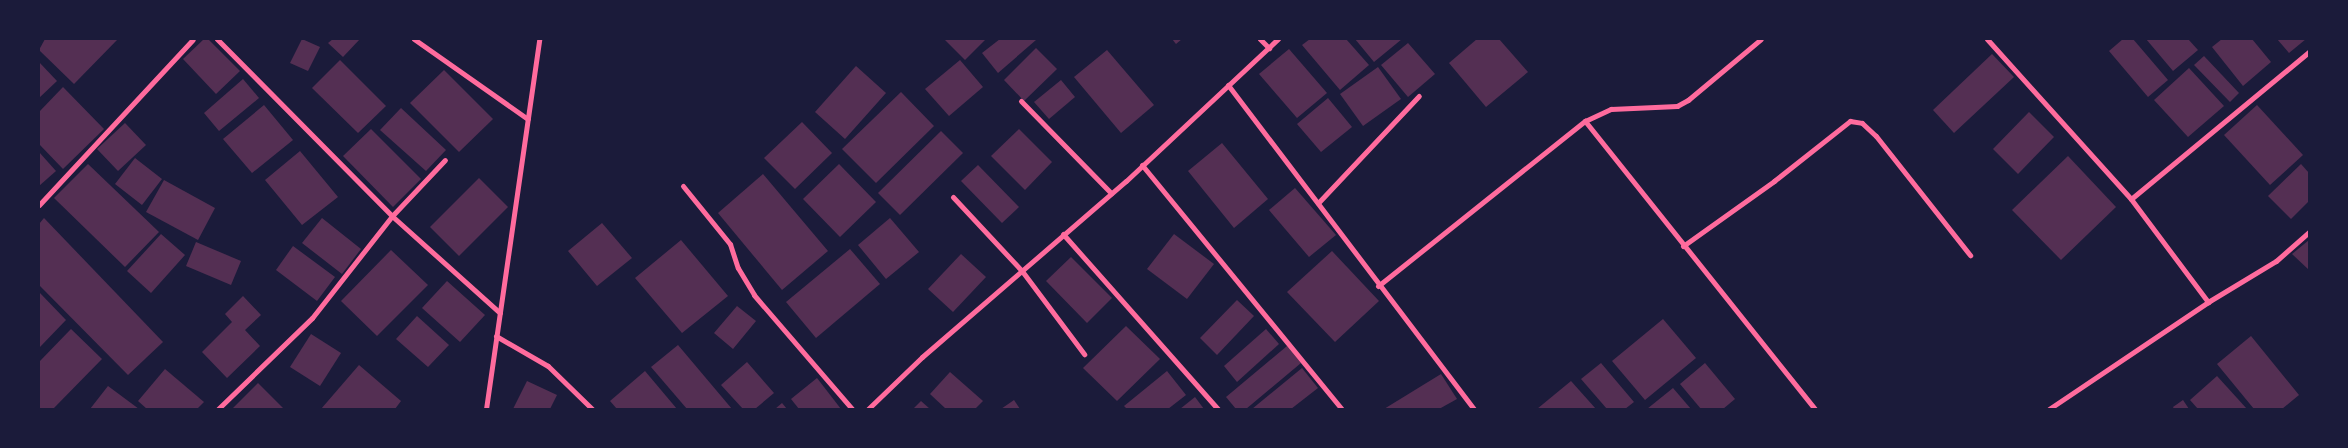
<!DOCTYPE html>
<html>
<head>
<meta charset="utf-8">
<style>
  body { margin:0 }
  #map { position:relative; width:2348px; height:448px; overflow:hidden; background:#1b1b3a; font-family:Manrope,sans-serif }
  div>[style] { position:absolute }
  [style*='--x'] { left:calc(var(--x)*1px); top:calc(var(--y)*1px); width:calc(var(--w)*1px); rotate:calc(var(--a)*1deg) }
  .building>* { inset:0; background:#542f53 }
  .minor>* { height:5px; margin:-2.5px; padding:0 2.5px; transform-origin:2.5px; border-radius:2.5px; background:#ff6b9d }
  span { translate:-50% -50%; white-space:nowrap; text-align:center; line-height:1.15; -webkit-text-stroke:5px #1b1b3a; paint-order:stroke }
  .frame { position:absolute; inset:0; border:40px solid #1b1b3a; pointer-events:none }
</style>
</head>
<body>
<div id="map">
  <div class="building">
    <i style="clip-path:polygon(45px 39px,118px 39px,74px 84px,39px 50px)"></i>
    <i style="clip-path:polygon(204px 39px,208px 39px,240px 71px,216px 94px,183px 59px)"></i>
    <i style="clip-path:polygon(302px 39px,320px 47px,308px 71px,290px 63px)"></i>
    <i style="clip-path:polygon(333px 39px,360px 39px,343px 57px,328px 43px)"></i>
    <i style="clip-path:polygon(944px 39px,986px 39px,965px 60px)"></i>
    <i style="clip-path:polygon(1000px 39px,1035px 39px,1036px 40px,998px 73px,982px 53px)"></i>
    <i style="clip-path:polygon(1172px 39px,1182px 39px,1176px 44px)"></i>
    <i style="clip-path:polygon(1310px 39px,1346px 39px,1369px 65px,1340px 90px,1302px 45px)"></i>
    <i style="clip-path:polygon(1355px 39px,1402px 39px,1374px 62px)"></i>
    <i style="clip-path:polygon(1477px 39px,1499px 39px,1528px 72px,1486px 107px,1449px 63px)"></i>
    <i style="clip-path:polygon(2123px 39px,2133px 39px,2168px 80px,2148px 97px,2109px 51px)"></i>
    <i style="clip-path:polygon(2146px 39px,2188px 39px,2198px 50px,2173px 71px)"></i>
    <i style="clip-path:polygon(2222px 39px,2252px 39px,2271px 62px,2243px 86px,2212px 47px)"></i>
    <i style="clip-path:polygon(2277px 39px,2306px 39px,2289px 53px)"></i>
    <i style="clip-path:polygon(1408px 43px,1435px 74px,1408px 97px,1381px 65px)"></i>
    <i style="clip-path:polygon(1036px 48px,1057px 69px,1024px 101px,1004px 80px)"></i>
    <i style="clip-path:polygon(1289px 49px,1327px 93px,1297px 118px,1259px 74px)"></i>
    <i style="clip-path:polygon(1107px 50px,1154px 105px,1121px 133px,1074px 77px)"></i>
    <i style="clip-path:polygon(1992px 54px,2014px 77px,1954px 133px,1933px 110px)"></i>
    <i style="clip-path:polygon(2204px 56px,2239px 93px,2230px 102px,2194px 65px)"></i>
    <i style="clip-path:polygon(340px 60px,386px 106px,358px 133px,312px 88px)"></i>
    <i style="clip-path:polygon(960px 60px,983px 87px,949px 116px,925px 89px)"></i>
    <i style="clip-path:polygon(39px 62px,57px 81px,39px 98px)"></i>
    <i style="clip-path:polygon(856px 66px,886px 93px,845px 139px,815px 112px)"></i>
    <i style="clip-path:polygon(1378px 67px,1401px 99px,1363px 126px,1340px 94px)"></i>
    <i style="clip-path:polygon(2189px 68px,2224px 106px,2188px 137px,2154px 100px)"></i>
    <i style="clip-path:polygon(444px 70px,493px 119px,459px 152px,410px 103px)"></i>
    <i style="clip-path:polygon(243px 79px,259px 98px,219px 131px,204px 113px)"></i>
    <i style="clip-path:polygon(1061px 80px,1075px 97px,1049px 119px,1034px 102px)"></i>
    <i style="clip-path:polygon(63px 87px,104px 129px,63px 169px,39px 144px,39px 112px)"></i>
    <i style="clip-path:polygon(901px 92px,934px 126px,876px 183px,842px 149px)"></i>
    <i style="clip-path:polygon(1328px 98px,1352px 127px,1321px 152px,1297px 124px)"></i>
    <i style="clip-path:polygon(264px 105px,293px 140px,252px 173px,223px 139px)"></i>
    <i style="clip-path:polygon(2257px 105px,2303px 155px,2270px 185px,2224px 135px)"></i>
    <i style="clip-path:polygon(401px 108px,446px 150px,426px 171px,380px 130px)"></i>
    <i style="clip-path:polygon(2029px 112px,2054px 137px,2018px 174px,1993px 149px)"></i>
    <i style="clip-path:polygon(802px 122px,832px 153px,795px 189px,764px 158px)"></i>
    <i style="clip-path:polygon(125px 123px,146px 145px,118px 171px,97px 149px)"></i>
    <i style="clip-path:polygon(371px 129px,421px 179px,393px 207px,343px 156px)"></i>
    <i style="clip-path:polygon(1019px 129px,1052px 162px,1025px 190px,991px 156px)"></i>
    <i style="clip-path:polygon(941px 131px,963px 153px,900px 215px,878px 193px)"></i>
    <i style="clip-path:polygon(1222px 143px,1268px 199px,1234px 228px,1188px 171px)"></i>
    <i style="clip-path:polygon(300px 151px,338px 197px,302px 225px,265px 180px)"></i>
    <i style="clip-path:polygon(39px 152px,56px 171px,39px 186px)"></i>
    <i style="clip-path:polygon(2068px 156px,2116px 207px,2061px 260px,2012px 210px)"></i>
    <i style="clip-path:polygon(135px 158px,162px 179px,142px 205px,115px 184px)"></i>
    <i style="clip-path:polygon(88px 164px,159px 232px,125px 267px,54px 198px)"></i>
    <i style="clip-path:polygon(839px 164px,876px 202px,840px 237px,803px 199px)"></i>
    <i style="clip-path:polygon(2301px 164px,2309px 173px,2309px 201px,2291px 219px,2268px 196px)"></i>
    <i style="clip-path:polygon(978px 165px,1019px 207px,1002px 223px,961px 181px)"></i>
    <i style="clip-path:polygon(763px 174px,828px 251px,782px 290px,718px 213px)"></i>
    <i style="clip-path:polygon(479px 178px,508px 207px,459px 256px,430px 227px)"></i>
    <i style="clip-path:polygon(164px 180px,215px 208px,198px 240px,146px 212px)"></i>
    <i style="clip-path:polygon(1295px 188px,1336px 235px,1309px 257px,1269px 210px)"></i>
    <i style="clip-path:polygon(44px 218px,163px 342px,128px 375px,39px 285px,39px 224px)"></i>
    <i style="clip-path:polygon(322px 218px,361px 249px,342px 274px,302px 243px)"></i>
    <i style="clip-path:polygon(890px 218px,919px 252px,886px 279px,858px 245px)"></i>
    <i style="clip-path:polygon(602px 223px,632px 258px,597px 286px,568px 251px)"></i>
    <i style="clip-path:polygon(161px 234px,185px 255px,151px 293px,127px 271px)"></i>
    <i style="clip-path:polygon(1174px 234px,1214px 264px,1187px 299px,1147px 269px)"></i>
    <i style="clip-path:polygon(681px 240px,728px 296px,682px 333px,635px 278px)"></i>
    <i style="clip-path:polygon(2309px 240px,2309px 270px,2292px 254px)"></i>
    <i style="clip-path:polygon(196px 242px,241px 261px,231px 285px,186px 266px)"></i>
    <i style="clip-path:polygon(293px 246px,335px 277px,317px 301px,276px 270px)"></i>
    <i style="clip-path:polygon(850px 249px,880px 284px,816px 338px,786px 302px)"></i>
    <i style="clip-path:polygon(391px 250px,428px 285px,377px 336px,341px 301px)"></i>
    <i style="clip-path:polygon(1332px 251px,1379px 301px,1335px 342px,1287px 292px)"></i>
    <i style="clip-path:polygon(961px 254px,986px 277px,953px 312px,928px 289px)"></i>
    <i style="clip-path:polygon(1071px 257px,1112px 298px,1087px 323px,1046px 281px)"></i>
    <i style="clip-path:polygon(447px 281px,485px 315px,460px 342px,422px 308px)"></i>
    <i style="clip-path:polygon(39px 292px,66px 320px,39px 348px)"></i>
    <i style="clip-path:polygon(243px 296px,261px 315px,245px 330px,260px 346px,227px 378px,202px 352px,232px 322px,225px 314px)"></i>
    <i style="clip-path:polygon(1237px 300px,1254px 316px,1217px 355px,1200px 338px)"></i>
    <i style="clip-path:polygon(737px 306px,756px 321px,733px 349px,714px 333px)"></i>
    <i style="clip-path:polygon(417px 316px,449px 345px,428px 367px,396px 339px)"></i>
    <i style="clip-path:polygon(1663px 319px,1696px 358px,1645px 400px,1612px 361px)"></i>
    <i style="clip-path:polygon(1126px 326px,1160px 359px,1117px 401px,1083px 368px)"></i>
    <i style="clip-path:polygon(71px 329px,102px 359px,53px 409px,39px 409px,39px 362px)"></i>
    <i style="clip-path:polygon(1266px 329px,1279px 344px,1237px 382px,1224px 366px)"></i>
    <i style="clip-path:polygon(311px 334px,341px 353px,320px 386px,290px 367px)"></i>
    <i style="clip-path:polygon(2251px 336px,2299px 395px,2282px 409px,2254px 409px,2217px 364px)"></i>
    <i style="clip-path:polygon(678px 345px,732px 409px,687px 409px,651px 367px)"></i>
    <i style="clip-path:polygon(1287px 346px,1301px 363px,1246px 409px,1236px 409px,1226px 397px)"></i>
    <i style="clip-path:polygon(747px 362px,774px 393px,755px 409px,743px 409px,721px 385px)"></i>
    <i style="clip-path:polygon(1601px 363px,1634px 402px,1625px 409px,1607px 409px,1581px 379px)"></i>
    <i style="clip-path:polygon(1705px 363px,1735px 399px,1723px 409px,1701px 409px,1680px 384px)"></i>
    <i style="clip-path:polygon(359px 365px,401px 401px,395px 409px,321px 409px)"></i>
    <i style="clip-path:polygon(1302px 368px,1318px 388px,1291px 409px,1252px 409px)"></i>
    <i style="clip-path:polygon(165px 369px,204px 402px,197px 409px,147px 409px,138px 401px)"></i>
    <i style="clip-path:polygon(645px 371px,677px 409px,617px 409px,610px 401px)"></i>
    <i style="clip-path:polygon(1167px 371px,1186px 395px,1168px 409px,1127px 409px,1124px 406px)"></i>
    <i style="clip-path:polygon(950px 372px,983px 401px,975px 409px,946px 409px,930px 394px)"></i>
    <i style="clip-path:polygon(1441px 374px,1457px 399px,1439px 409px,1384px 409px)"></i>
    <i style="clip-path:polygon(2217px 376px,2247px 409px,2198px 409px,2190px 400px)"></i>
    <i style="clip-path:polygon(817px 378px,841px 409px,799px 409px,791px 399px)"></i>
    <i style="clip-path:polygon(527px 381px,557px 395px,550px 409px,513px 409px)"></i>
    <i style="clip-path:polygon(1571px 381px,1596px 409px,1537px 409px)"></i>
    <i style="clip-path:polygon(258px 383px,284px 409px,232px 409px)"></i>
    <i style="clip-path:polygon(108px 386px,139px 409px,90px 409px)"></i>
    <i style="clip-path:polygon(1673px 388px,1691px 409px,1647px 409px)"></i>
    <i style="clip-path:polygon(1195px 397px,1204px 409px,1180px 409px)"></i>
    <i style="clip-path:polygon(1014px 400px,1020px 409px,1001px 409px)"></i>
    <i style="clip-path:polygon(2183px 400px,2189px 409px,2174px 409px,2173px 407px)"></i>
    <i style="clip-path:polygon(921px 401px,930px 409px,913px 409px)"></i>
    <i style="clip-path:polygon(782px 403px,787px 409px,775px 409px)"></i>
  </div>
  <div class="minor">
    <i style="--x:217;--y:39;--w:249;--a:45.3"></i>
    <i style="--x:392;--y:216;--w:145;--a:41.9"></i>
    <i style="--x:414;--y:39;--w:139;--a:35.1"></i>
    <i style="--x:1260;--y:39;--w:13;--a:45"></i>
    <i style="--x:1987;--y:39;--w:215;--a:48"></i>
    <i style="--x:2131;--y:199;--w:129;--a:53.2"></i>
    <i style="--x:2208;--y:302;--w:79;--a:-31.1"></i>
    <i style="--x:2276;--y:261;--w:44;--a:-41.3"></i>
    <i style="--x:1228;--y:85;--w:407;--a:52.8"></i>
    <i style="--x:1021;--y:101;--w:129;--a:45.6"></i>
    <i style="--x:1585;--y:121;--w:369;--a:51.4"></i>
    <i style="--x:1142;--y:165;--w:315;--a:50.7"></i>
    <i style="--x:683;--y:186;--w:75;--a:51"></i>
    <i style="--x:730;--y:244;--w:25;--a:72"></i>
    <i style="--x:738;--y:268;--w:31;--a:59"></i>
    <i style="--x:754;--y:295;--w:150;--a:49.3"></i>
    <i style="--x:953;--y:197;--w:101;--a:47"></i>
    <i style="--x:1022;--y:271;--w:104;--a:53.2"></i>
    <i style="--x:2131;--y:199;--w:231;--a:-39.6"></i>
    <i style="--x:1318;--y:203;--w:147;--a:-46.7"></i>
    <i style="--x:39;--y:205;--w:226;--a:-47.1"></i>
    <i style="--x:1063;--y:234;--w:234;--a:48.5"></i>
    <i style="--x:1683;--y:246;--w:112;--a:-35.5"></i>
    <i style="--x:1774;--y:181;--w:97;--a:-38.3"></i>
    <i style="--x:1850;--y:121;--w:12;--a:9"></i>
    <i style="--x:1862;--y:123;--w:19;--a:43"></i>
    <i style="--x:1876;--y:136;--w:152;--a:51.7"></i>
    <i style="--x:1378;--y:286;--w:265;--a:-38.6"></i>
    <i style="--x:1585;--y:121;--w:29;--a:-25"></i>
    <i style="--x:1611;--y:109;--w:66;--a:-2.6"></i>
    <i style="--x:1677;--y:106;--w:13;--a:-29"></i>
    <i style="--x:1688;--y:100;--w:95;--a:-39.9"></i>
    <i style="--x:496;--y:336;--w:60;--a:30"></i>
    <i style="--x:548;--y:366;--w:62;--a:44.3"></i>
    <i style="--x:218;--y:409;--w:131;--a:-44.1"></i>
    <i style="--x:312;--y:318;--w:130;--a:-51.9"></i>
    <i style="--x:392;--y:216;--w:77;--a:-46.6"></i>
    <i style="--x:486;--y:409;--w:374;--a:-81.8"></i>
    <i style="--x:868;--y:409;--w:75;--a:-43.9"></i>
    <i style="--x:922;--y:357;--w:269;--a:-40.8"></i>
    <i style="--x:1126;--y:181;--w:208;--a:-43.1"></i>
    <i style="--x:2049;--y:409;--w:192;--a:-33.9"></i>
  </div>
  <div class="frame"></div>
</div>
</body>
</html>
